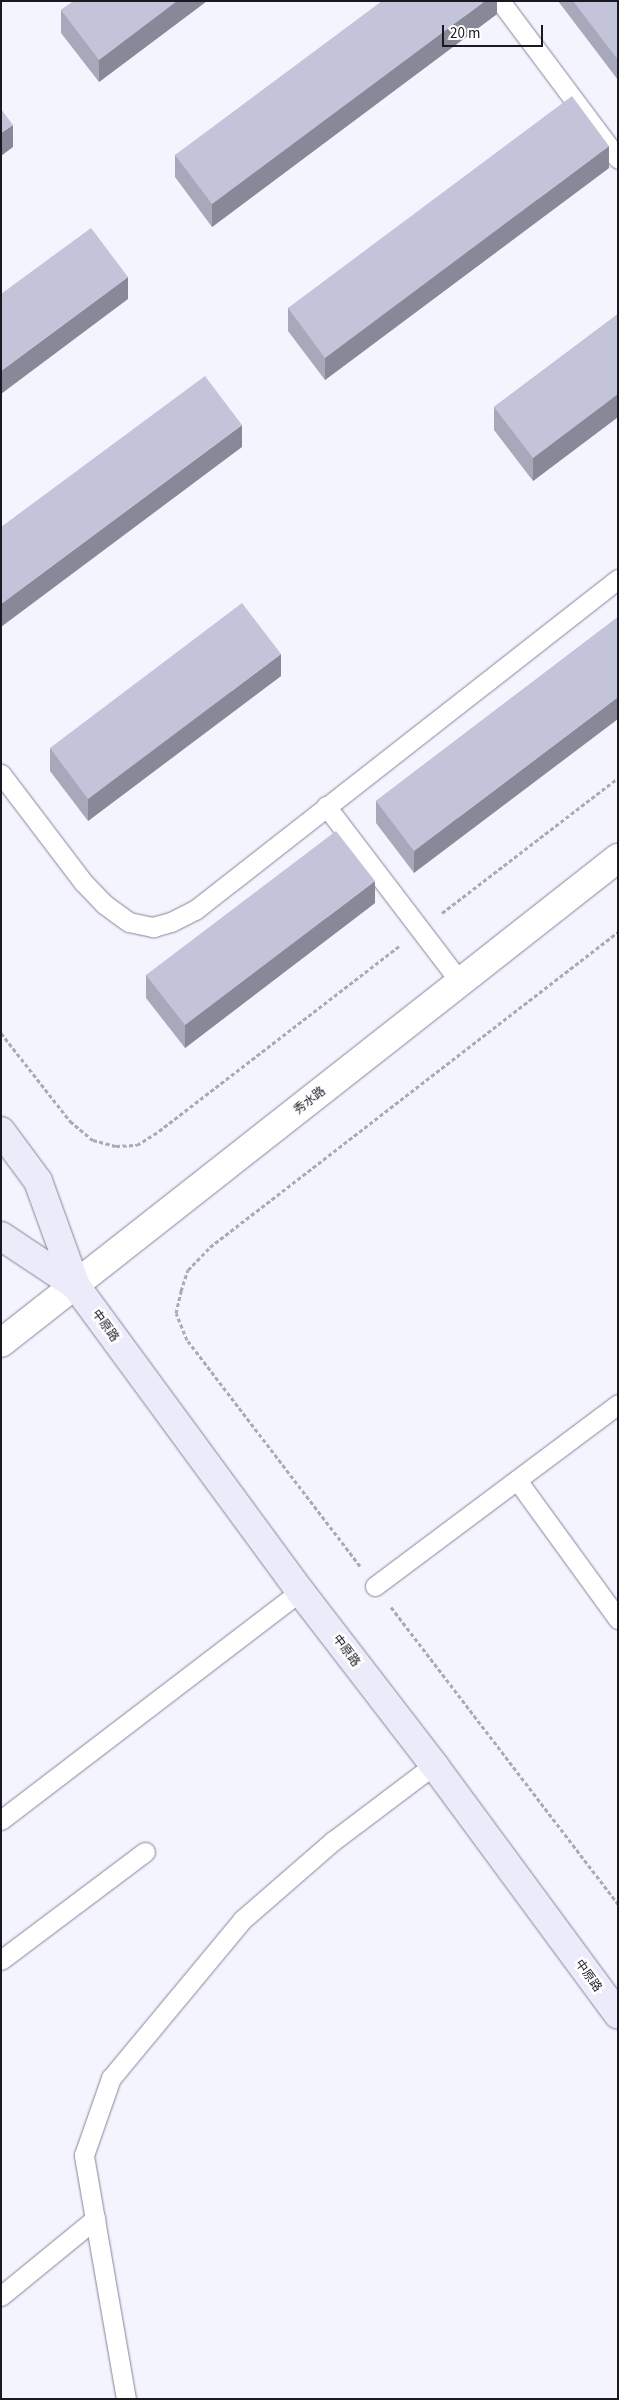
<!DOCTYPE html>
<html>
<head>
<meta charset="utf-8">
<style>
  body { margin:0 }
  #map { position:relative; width:619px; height:2400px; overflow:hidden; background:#f4f4fe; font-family:"Source Sans 3","Noto Sans SC",sans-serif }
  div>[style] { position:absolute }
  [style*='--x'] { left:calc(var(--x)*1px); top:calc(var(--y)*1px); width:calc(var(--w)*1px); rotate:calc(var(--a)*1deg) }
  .path>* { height:3px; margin-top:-1.5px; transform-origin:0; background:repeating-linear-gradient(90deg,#aaaab3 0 4px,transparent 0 6.5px) }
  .roads { filter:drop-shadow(0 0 1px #85849a) drop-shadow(0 0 1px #85849a) }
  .lane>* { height:19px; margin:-9.5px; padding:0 9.5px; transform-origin:9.5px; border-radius:9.5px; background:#fff }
  .street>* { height:28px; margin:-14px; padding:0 14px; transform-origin:14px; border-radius:14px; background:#fff }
  .secondary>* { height:28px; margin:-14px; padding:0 14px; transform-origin:14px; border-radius:14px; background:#ebebfa }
  .wall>* { inset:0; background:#a8a8bb }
  .shaded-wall>* { inset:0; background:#889 }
  .building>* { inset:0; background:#c3c3da }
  span { translate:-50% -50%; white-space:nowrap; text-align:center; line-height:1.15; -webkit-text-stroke:5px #fff; paint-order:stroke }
  .street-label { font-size:12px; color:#191921 }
  .frame { position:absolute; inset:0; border:2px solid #191921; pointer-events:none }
  .scale { position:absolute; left:442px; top:25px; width:101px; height:22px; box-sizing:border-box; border:2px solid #191921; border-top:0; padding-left:6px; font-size:15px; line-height:18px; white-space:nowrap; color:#191921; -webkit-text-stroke:4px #fff; paint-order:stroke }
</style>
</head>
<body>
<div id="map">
  <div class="path">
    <i style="--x:442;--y:913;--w:222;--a:-37.5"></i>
    <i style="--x:1;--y:1033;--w:112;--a:51.9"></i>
    <i style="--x:70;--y:1121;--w:30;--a:40"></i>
    <i style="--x:93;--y:1140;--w:24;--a:15"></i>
    <i style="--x:116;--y:1146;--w:21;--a:-3"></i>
    <i style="--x:137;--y:1145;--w:26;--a:-32"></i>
    <i style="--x:159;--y:1131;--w:303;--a:-37.6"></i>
    <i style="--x:360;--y:1566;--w:285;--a:-127.4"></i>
    <i style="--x:187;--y:1340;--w:29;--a:-112"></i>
    <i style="--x:176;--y:1313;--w:23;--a:-77"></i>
    <i style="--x:181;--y:1291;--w:22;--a:-72"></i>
    <i style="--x:188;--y:1270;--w:32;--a:-46"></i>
    <i style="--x:210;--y:1247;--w:515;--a:-37.67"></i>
    <i style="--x:391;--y:1607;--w:374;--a:52.6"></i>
  </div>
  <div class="roads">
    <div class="lane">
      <i style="--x:500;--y:1;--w:197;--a:53.2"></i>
      <i style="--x:1;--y:774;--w:136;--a:52.8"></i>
      <i style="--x:83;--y:882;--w:30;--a:46"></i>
      <i style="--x:104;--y:904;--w:31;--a:36"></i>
      <i style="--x:129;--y:922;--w:25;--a:12"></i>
      <i style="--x:153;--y:927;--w:19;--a:-16"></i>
      <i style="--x:171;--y:922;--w:27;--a:-27"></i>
      <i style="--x:195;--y:910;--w:537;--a:-38.04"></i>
      <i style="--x:326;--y:806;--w:221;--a:52.7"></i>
      <i style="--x:517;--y:1480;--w:172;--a:54"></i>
      <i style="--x:375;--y:1586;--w:304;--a:-36.8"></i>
      <i style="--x:1;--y:1820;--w:377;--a:-37.4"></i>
      <i style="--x:1;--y:1960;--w:180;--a:-36.9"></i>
      <i style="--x:1;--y:2296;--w:122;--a:-39.3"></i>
      <i style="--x:126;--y:2399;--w:248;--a:-99.8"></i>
      <i style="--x:84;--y:2155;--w:82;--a:-70.7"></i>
      <i style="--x:111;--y:2078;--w:205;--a:-50.3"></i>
      <i style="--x:242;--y:1920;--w:121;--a:-41"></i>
      <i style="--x:333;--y:1841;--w:126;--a:-37"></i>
    </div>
    <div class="street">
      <i style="--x:1;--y:1343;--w:785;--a:-38.17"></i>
    </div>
    <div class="secondary">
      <i style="--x:1;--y:1131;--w:62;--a:53.5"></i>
      <i style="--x:38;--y:1181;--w:112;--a:70.1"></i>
      <i style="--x:76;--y:1286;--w:378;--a:53.7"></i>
      <i style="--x:300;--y:1591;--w:220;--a:52.4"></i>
      <i style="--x:434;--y:1765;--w:310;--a:53.6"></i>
      <i style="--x:1;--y:1236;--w:90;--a:33.7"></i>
    </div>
  </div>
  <div class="wall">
    <i style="clip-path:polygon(74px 1px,207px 1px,99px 82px,61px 33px,61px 10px)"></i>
    <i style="clip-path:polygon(497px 1px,497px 14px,212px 227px,175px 177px,175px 155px)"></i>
    <i style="clip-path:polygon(558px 1px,618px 1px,618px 80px)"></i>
    <i style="clip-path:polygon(609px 168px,325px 380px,288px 331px,288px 308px)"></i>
    <i style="clip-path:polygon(618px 314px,618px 417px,533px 481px,494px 430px,494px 407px)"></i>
    <i style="clip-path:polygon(618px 617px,414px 873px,376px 823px,376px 801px)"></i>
    <i style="clip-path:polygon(281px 676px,88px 821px,50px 771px,50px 748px)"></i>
    <i style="clip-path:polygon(375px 903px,185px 1048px,146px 998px,146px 975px)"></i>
  </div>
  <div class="shaded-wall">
    <i style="clip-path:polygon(177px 1px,207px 1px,99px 82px,99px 60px)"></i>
    <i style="clip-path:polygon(485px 1px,497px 1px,497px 14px,212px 227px,212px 204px)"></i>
    <i style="clip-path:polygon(13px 125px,13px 147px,1px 156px,1px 133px)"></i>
    <i style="clip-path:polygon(609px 146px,609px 168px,325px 380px,325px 358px)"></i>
    <i style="clip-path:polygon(128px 277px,128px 299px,1px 394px,1px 371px)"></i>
    <i style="clip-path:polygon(618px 394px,618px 417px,533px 481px,533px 458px)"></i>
    <i style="clip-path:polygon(242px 425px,242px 447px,1px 627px,1px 604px)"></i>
    <i style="clip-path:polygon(281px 654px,281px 676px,88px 821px,88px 799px)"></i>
    <i style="clip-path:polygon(618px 697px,618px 719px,414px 873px,414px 851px)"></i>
    <i style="clip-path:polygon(375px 881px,375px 903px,185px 1048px,185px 1025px)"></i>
  </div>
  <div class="building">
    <i style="clip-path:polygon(74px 1px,177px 1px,99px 60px,61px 10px)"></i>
    <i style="clip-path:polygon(382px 1px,485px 1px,212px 204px,175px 155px)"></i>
    <i style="clip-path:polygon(573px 1px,618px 1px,618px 60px)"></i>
    <i style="clip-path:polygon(572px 96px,609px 146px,325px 358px,288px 308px)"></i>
    <i style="clip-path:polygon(1px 109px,13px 125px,1px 133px)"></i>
    <i style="clip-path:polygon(91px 228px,128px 277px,1px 371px,1px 294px)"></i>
    <i style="clip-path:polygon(618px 314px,618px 394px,533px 458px,494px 407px)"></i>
    <i style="clip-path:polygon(205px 376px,242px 425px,1px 604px,1px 527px)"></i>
    <i style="clip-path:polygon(242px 603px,281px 654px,88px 799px,50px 748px)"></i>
    <i style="clip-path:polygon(618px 617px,618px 697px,414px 851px,376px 801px)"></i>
    <i style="clip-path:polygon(336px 831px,375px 881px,185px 1025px,146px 975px)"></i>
  </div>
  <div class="street-label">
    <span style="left:310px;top:1101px;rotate:-38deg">秀水路</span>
    <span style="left:105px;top:1326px;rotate:54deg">中原路</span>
    <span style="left:346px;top:1651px;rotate:53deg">中原路</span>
    <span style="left:588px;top:1976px;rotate:54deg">中原路</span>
  </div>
  <div class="frame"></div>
  <div class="scale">20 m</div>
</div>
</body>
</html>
